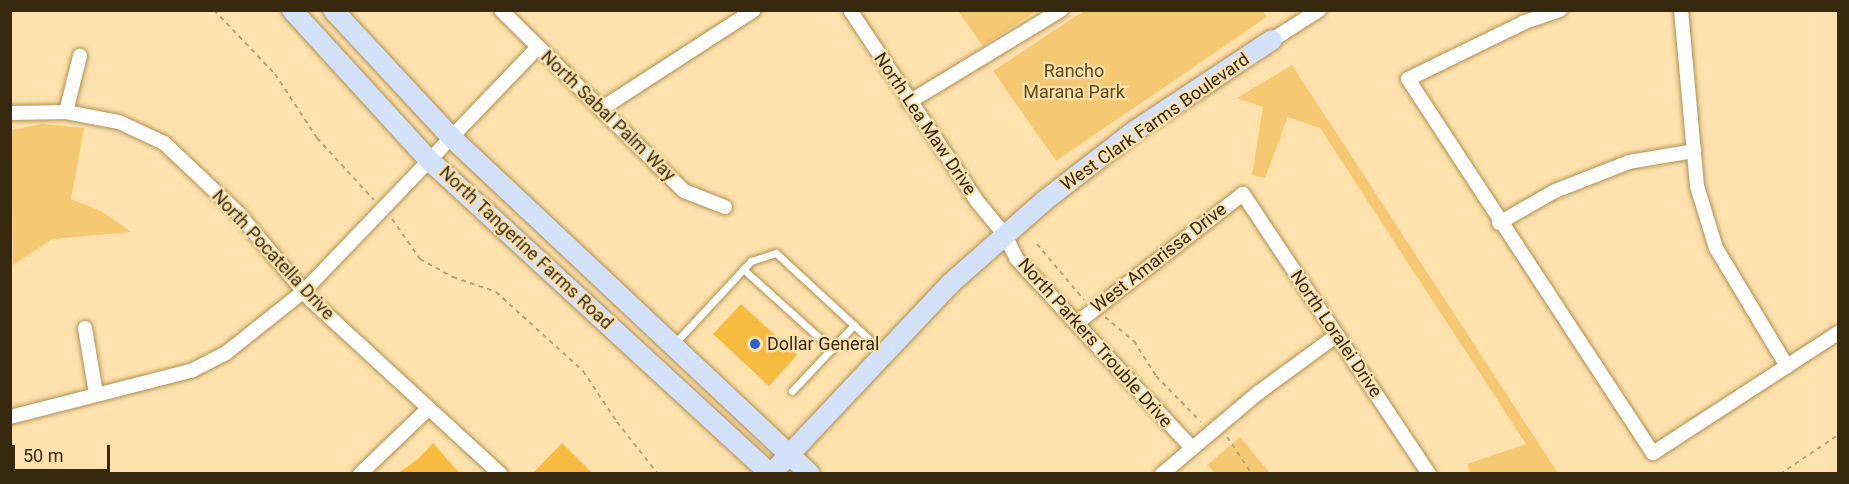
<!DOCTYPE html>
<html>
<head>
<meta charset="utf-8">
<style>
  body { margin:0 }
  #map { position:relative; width:1849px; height:484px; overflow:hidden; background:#fee1ad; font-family:Roboto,sans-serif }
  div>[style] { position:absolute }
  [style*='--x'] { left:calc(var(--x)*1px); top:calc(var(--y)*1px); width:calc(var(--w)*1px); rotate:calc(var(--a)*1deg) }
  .green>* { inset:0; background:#f5c872 }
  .building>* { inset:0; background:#f6bb3f }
  .path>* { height:2px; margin-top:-1px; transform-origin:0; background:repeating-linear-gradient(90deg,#b9a276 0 4.5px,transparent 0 9px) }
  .roads { filter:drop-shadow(0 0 2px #b19050) drop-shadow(0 0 2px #b19050) }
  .lane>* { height:7px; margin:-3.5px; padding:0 3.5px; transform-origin:3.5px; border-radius:3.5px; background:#fff }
  .street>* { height:14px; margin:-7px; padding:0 7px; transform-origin:7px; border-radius:7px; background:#fff }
  .secondary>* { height:20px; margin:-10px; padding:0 10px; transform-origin:10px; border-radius:10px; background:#d3e1fb }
  .dots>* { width:16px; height:16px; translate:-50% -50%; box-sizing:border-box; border:3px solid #fee1ad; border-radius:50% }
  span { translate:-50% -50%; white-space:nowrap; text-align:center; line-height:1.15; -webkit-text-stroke:4.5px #fee1ad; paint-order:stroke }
  .park-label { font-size:18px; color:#604918 }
  .street-label { font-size:18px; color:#36290d }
  .poi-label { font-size:18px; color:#36290d }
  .left { translate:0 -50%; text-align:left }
  .frame { position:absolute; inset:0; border:12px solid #36290d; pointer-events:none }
  .scale { position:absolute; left:12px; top:445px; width:98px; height:27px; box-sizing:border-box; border:3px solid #36290d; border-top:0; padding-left:8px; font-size:18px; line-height:21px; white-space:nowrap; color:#36290d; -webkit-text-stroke:4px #fee1ad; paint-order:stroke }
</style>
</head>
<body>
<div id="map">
  <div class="green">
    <i style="clip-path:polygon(1262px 10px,1267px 17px,1056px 161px,993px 71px,1084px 11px)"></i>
    <i style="clip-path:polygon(958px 11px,1036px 11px,983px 46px)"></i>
    <i style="clip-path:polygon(1292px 65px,1558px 473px,1470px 473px,1467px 464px,1526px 444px,1320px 128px,1288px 117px,1265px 178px,1252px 175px,1263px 107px,1237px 98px)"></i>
    <i style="clip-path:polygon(42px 124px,84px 128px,71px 199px,101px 211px,131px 232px,52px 239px,13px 265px,11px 130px)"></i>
    <i style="clip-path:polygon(1240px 437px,1270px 473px,1215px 473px,1207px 465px)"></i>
  </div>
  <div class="building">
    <i style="clip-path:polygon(741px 304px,797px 355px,769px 386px,713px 334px)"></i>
    <i style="clip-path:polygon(433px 443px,460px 474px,397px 474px,418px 459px)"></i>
    <i style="clip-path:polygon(562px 443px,593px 474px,532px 474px)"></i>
  </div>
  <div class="path">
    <i style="--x:214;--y:10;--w:88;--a:46.4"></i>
    <i style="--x:275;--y:74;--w:77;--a:56.7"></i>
    <i style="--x:317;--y:138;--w:84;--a:47.4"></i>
    <i style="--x:392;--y:219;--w:49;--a:55"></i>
    <i style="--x:420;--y:259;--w:38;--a:29"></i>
    <i style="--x:453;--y:277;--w:46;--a:19.2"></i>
    <i style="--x:496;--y:292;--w:118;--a:42.2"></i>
    <i style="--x:583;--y:371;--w:61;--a:56.3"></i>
    <i style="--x:617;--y:422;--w:66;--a:51.7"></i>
    <i style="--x:1037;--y:244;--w:73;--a:50"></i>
    <i style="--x:1105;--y:317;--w:38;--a:40"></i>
    <i style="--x:1134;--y:341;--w:41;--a:57.8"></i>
    <i style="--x:1156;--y:376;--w:64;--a:45.6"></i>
    <i style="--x:1227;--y:437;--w:45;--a:56"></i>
    <i style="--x:1780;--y:474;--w:70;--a:-33.9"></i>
  </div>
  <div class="roads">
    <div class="lane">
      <i style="--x:743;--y:269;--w:120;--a:42"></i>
      <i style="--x:675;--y:343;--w:112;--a:-47.2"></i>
      <i style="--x:751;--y:261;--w:26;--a:-18"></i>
      <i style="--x:776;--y:253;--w:147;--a:42.8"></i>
      <i style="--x:792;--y:391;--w:91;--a:-46.8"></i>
    </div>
    <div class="street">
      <i style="--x:501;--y:10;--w:257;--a:44.7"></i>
      <i style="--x:684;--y:191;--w:44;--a:21.3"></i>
      <i style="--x:850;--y:10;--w:228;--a:56.4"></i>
      <i style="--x:976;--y:200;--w:45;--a:50.4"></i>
      <i style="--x:1005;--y:235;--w:25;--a:64"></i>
      <i style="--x:1016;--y:258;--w:258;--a:47.2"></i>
      <i style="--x:1560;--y:10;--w:39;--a:161"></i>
      <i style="--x:1523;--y:23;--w:128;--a:154"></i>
      <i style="--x:1408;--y:79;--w:447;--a:56.8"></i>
      <i style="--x:1653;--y:453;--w:221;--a:-33"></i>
      <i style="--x:1681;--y:10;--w:177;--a:84.8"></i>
      <i style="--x:1697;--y:186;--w:65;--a:73"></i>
      <i style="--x:1716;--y:248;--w:138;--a:59"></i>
      <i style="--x:1272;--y:40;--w:56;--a:-32.6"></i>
      <i style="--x:909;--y:102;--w:178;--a:-31.2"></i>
      <i style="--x:601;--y:109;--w:182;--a:-32.9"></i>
      <i style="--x:66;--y:112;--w:58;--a:-76"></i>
      <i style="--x:10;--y:113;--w:56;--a:-1"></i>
      <i style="--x:66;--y:112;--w:54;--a:10.7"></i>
      <i style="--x:119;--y:122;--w:50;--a:25"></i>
      <i style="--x:164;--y:143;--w:102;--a:43.4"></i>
      <i style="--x:238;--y:213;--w:114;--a:50"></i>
      <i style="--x:311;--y:300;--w:257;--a:42.6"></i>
      <i style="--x:1499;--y:223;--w:64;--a:-29.7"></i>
      <i style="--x:1555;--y:191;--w:79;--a:-21.4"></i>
      <i style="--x:1629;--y:162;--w:66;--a:-9.6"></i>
      <i style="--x:1077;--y:323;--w:210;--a:-37.9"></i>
      <i style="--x:1243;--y:194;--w:336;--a:56.4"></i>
      <i style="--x:85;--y:328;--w:67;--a:80.5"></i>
      <i style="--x:10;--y:417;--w:187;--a:-14.3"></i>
      <i style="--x:191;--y:371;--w:39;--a:-27"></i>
      <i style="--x:226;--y:353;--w:100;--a:-38.5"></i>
      <i style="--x:304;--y:291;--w:338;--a:-46.2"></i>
      <i style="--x:360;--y:474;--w:95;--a:-43.7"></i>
      <i style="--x:1162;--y:474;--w:126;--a:-40.2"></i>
      <i style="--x:1258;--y:393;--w:98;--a:-36.3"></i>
    </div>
    <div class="secondary">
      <i style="--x:292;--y:10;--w:203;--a:47.6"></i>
      <i style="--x:429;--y:160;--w:464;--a:42.6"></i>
      <i style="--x:333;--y:10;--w:173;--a:47.1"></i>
      <i style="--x:451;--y:137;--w:492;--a:43.2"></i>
      <i style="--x:771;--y:474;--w:261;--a:-46.7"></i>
      <i style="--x:950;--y:284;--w:125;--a:-41.4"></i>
      <i style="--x:1044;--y:201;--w:116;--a:-37.7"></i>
      <i style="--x:1136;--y:130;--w:163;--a:-33.5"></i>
    </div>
  </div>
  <div class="dots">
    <i style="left:755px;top:344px;background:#2d64d2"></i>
  </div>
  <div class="park-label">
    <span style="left:1074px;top:82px">Rancho<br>Marana Park</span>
  </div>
  <div class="street-label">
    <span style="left:608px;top:116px;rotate:44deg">North Sabal Palm Way</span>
    <span style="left:1155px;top:122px;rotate:-35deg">West Clark Farms Boulevard</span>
    <span style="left:925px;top:124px;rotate:56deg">North Lea Maw Drive</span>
    <span style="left:526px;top:248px;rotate:43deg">North Tangerine Farms Road</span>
    <span style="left:273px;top:255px;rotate:47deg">North Pocatella Drive</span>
    <span style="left:1159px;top:258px;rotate:-38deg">West Amarissa Drive</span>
    <span style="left:1336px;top:334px;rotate:56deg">North Loralei Drive</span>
    <span style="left:1095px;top:343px;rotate:48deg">North Parkers Trouble Drive</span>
  </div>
  <div class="poi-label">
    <span class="left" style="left:767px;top:344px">Dollar General</span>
  </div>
  <div class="frame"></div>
  <div class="scale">50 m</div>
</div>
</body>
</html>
